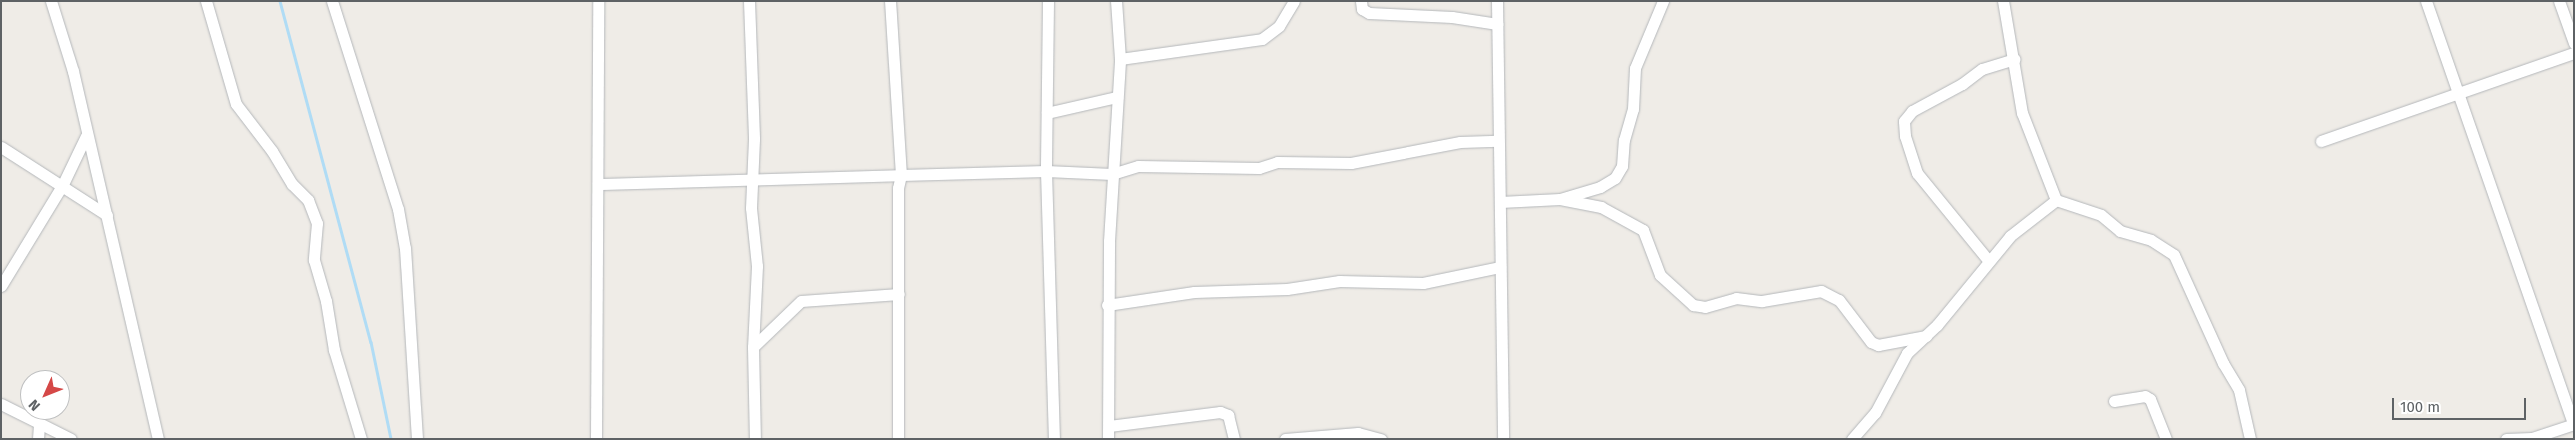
<!DOCTYPE html>
<html>
<head>
<meta charset="utf-8">
<style>
  body { margin:0 }
  #map { position:relative; width:2575px; height:440px; overflow:hidden; background:#efece7; font-family:"Fira Sans",sans-serif }
  div>[style] { position:absolute }
  [style*='--x'] { left:calc(var(--x)*1px); top:calc(var(--y)*1px); width:calc(var(--w)*1px); rotate:calc(var(--a)*1deg) }
  .stream>* { height:2.5px; margin:-1.25px; padding:0 1.25px; transform-origin:1.25px; border-radius:1.25px; background:#b0dcf5 }
  .roads { filter:drop-shadow(0 0 1px #b4b7ba) drop-shadow(0 0 1px #b4b7ba) }
  .minor>* { height:11px; margin:-5.5px; padding:0 5.5px; transform-origin:5.5px; border-radius:5.5px; background:#fff }
  span { translate:-50% -50%; white-space:nowrap; text-align:center; line-height:1.15; -webkit-text-stroke:5px #fff; paint-order:stroke }
  .frame { position:absolute; inset:0; border:2px solid #5e6265; pointer-events:none }
  .north { position:absolute; left:20px; top:370px; width:50px; height:50px; box-sizing:border-box; background:#fff; border:1px solid #bfc0c1; border-radius:50%; rotate:226deg; font-size:14px; font-weight:700; line-height:20px; text-align:center; color:#5e6265 }
  .north::after { content:''; display:block; margin:auto; width:18px; height:22px; background:#d54847; clip-path:polygon(50% 0,100% 100%,50% 72%,0 100%) }
  .scale { position:absolute; left:2392px; top:398px; width:134px; height:22px; box-sizing:border-box; border:2px solid #5e6265; border-top:0; padding-left:6px; font-size:15px; line-height:18px; white-space:nowrap; color:#5e6265; -webkit-text-stroke:4px #fff; paint-order:stroke }
</style>
</head>
<body>
<div id="map">
  <div class="stream">
    <i style="--x:280;--y:1;--w:353;--a:75.1"></i>
    <i style="--x:371;--y:342;--w:99;--a:78.3"></i>
  </div>
  <div class="roads">
    <div class="minor">
      <i style="--x:51;--y:1;--w:73;--a:72.6"></i>
      <i style="--x:73;--y:71;--w:378;--a:77"></i>
      <i style="--x:206;--y:1;--w:107;--a:73.8"></i>
      <i style="--x:236;--y:104;--w:59;--a:52.5"></i>
      <i style="--x:272;--y:151;--w:39;--a:59"></i>
      <i style="--x:292;--y:184;--w:23;--a:45"></i>
      <i style="--x:308;--y:200;--w:25;--a:69"></i>
      <i style="--x:317;--y:223;--w:37;--a:95"></i>
      <i style="--x:314;--y:260;--w:43;--a:73.7"></i>
      <i style="--x:326;--y:301;--w:50;--a:80.7"></i>
      <i style="--x:334;--y:350;--w:93;--a:73.1"></i>
      <i style="--x:332;--y:1;--w:218;--a:72.4"></i>
      <i style="--x:398;--y:209;--w:40;--a:80"></i>
      <i style="--x:405;--y:248;--w:191;--a:86.4"></i>
      <i style="--x:749;--y:1;--w:138;--a:87.9"></i>
      <i style="--x:754;--y:139;--w:69;--a:92.5"></i>
      <i style="--x:751;--y:208;--w:58;--a:84.1"></i>
      <i style="--x:757;--y:266;--w:81;--a:92.8"></i>
      <i style="--x:753;--y:347;--w:92;--a:88.8"></i>
      <i style="--x:1048;--y:1;--w:170;--a:90.7"></i>
      <i style="--x:1046;--y:171;--w:268;--a:88.3"></i>
      <i style="--x:1361;--y:1;--w:8;--a:83"></i>
      <i style="--x:1362;--y:9;--w:8;--a:30"></i>
      <i style="--x:1369;--y:13;--w:83;--a:2.8"></i>
      <i style="--x:1452;--y:17;--w:46;--a:8.8"></i>
      <i style="--x:1497;--y:1;--w:438;--a:89.2"></i>
      <i style="--x:2426;--y:1;--w:448;--a:70.8"></i>
      <i style="--x:2559;--y:1;--w:45;--a:70.3"></i>
      <i style="--x:1120;--y:59;--w:143;--a:-8"></i>
      <i style="--x:1262;--y:39;--w:21;--a:-37"></i>
      <i style="--x:1279;--y:26;--w:29;--a:-59"></i>
      <i style="--x:1047;--y:113;--w:72;--a:-12.9"></i>
      <i style="--x:2321;--y:141;--w:268;--a:-19.2"></i>
      <i style="--x:1;--y:147;--w:126;--a:32.7"></i>
      <i style="--x:599;--y:184;--w:302;--a:-1.7"></i>
      <i style="--x:901;--y:175;--w:174;--a:-93.6"></i>
      <i style="--x:1560;--y:199;--w:42;--a:11"></i>
      <i style="--x:1601;--y:207;--w:48;--a:28.7"></i>
      <i style="--x:1643;--y:230;--w:48;--a:69.3"></i>
      <i style="--x:1660;--y:275;--w:45;--a:42.3"></i>
      <i style="--x:1693;--y:305;--w:12;--a:9"></i>
      <i style="--x:1705;--y:307;--w:32;--a:-16"></i>
      <i style="--x:1736;--y:298;--w:26;--a:7"></i>
      <i style="--x:1762;--y:301;--w:60;--a:-9.6"></i>
      <i style="--x:1821;--y:291;--w:20;--a:27"></i>
      <i style="--x:1839;--y:300;--w:53;--a:52.7"></i>
      <i style="--x:1871;--y:342;--w:8;--a:23"></i>
      <i style="--x:1878;--y:345;--w:49;--a:-10.6"></i>
      <i style="--x:2056;--y:200;--w:47;--a:18.4"></i>
      <i style="--x:2101;--y:215;--w:25;--a:40"></i>
      <i style="--x:2120;--y:231;--w:32;--a:16"></i>
      <i style="--x:2151;--y:240;--w:27;--a:33"></i>
      <i style="--x:2174;--y:255;--w:119;--a:65.6"></i>
      <i style="--x:2223;--y:363;--w:31;--a:59"></i>
      <i style="--x:2239;--y:390;--w:50;--a:77.3"></i>
      <i style="--x:1500;--y:202;--w:60;--a:-2.9"></i>
      <i style="--x:1560;--y:199;--w:42;--a:-16.7"></i>
      <i style="--x:1600;--y:187;--w:17;--a:-31"></i>
      <i style="--x:1615;--y:178;--w:14;--a:-60"></i>
      <i style="--x:1622;--y:166;--w:26;--a:-86"></i>
      <i style="--x:1624;--y:140;--w:32;--a:-74"></i>
      <i style="--x:1633;--y:109;--w:41;--a:-87.2"></i>
      <i style="--x:1635;--y:68;--w:73;--a:-67.3"></i>
      <i style="--x:1988;--y:260;--w:112;--a:-129.2"></i>
      <i style="--x:1917;--y:173;--w:39;--a:-108"></i>
      <i style="--x:1905;--y:136;--w:15;--a:-94"></i>
      <i style="--x:1904;--y:121;--w:13;--a:-51"></i>
      <i style="--x:1912;--y:111;--w:57;--a:-28.4"></i>
      <i style="--x:1962;--y:84;--w:25;--a:-37"></i>
      <i style="--x:1982;--y:69;--w:34;--a:-17"></i>
      <i style="--x:1;--y:286;--w:119;--a:-58.7"></i>
      <i style="--x:63;--y:184;--w:53;--a:-64.4"></i>
      <i style="--x:1107;--y:305;--w:88;--a:-8.5"></i>
      <i style="--x:1194;--y:292;--w:93;--a:-1.8"></i>
      <i style="--x:1287;--y:289;--w:53;--a:-8.7"></i>
      <i style="--x:1339;--y:281;--w:84;--a:1.4"></i>
      <i style="--x:1423;--y:283;--w:79;--a:-11.7"></i>
      <i style="--x:753;--y:347;--w:66;--a:-43.8"></i>
      <i style="--x:801;--y:301;--w:98;--a:-4.1"></i>
      <i style="--x:2114;--y:401;--w:31;--a:-9"></i>
      <i style="--x:2145;--y:396;--w:6;--a:31"></i>
      <i style="--x:2150;--y:399;--w:43;--a:68.2"></i>
      <i style="--x:1;--y:404;--w:78;--a:26.6"></i>
      <i style="--x:1109;--y:426;--w:112;--a:-7.2"></i>
      <i style="--x:1220;--y:412;--w:9;--a:21"></i>
      <i style="--x:1228;--y:415;--w:25;--a:76"></i>
      <i style="--x:38;--y:439;--w:15;--a:-86"></i>
      <i style="--x:596;--y:439;--w:438;--a:-89.7"></i>
      <i style="--x:898;--y:439;--w:251;--a:-90"></i>
      <i style="--x:898;--y:188;--w:13;--a:-77"></i>
      <i style="--x:901;--y:175;--w:145;--a:-1.6"></i>
      <i style="--x:1046;--y:171;--w:66;--a:2.6"></i>
      <i style="--x:1112;--y:174;--w:27;--a:-17"></i>
      <i style="--x:1138;--y:166;--w:121;--a:0.9"></i>
      <i style="--x:1259;--y:168;--w:19;--a:-18"></i>
      <i style="--x:1277;--y:162;--w:74;--a:0.8"></i>
      <i style="--x:1351;--y:163;--w:111;--a:-10.9"></i>
      <i style="--x:1460;--y:142;--w:38;--a:-2"></i>
      <i style="--x:1108;--y:439;--w:198;--a:-89.7"></i>
      <i style="--x:1109;--y:241;--w:182;--a:-86.5"></i>
      <i style="--x:1120;--y:59;--w:58;--a:-93.9"></i>
      <i style="--x:1285;--y:439;--w:73;--a:-4.7"></i>
      <i style="--x:1358;--y:433;--w:24;--a:15"></i>
      <i style="--x:1852;--y:439;--w:35;--a:-49"></i>
      <i style="--x:1875;--y:413;--w:68;--a:-61.9"></i>
      <i style="--x:1907;--y:353;--w:41;--a:-43"></i>
      <i style="--x:1937;--y:325;--w:115;--a:-50.6"></i>
      <i style="--x:2010;--y:236;--w:58;--a:-38"></i>
      <i style="--x:2056;--y:200;--w:93;--a:-111.3"></i>
      <i style="--x:2022;--y:113;--w:114;--a:-99.6"></i>
      <i style="--x:2506;--y:439;--w:26;--a:-2"></i>
      <i style="--x:2532;--y:438;--w:44;--a:-18.4"></i>
    </div>
  </div>
  <div class="frame"></div>
  <div class="north">N</div>
  <div class="scale">100 m</div>
</div>
</body>
</html>
